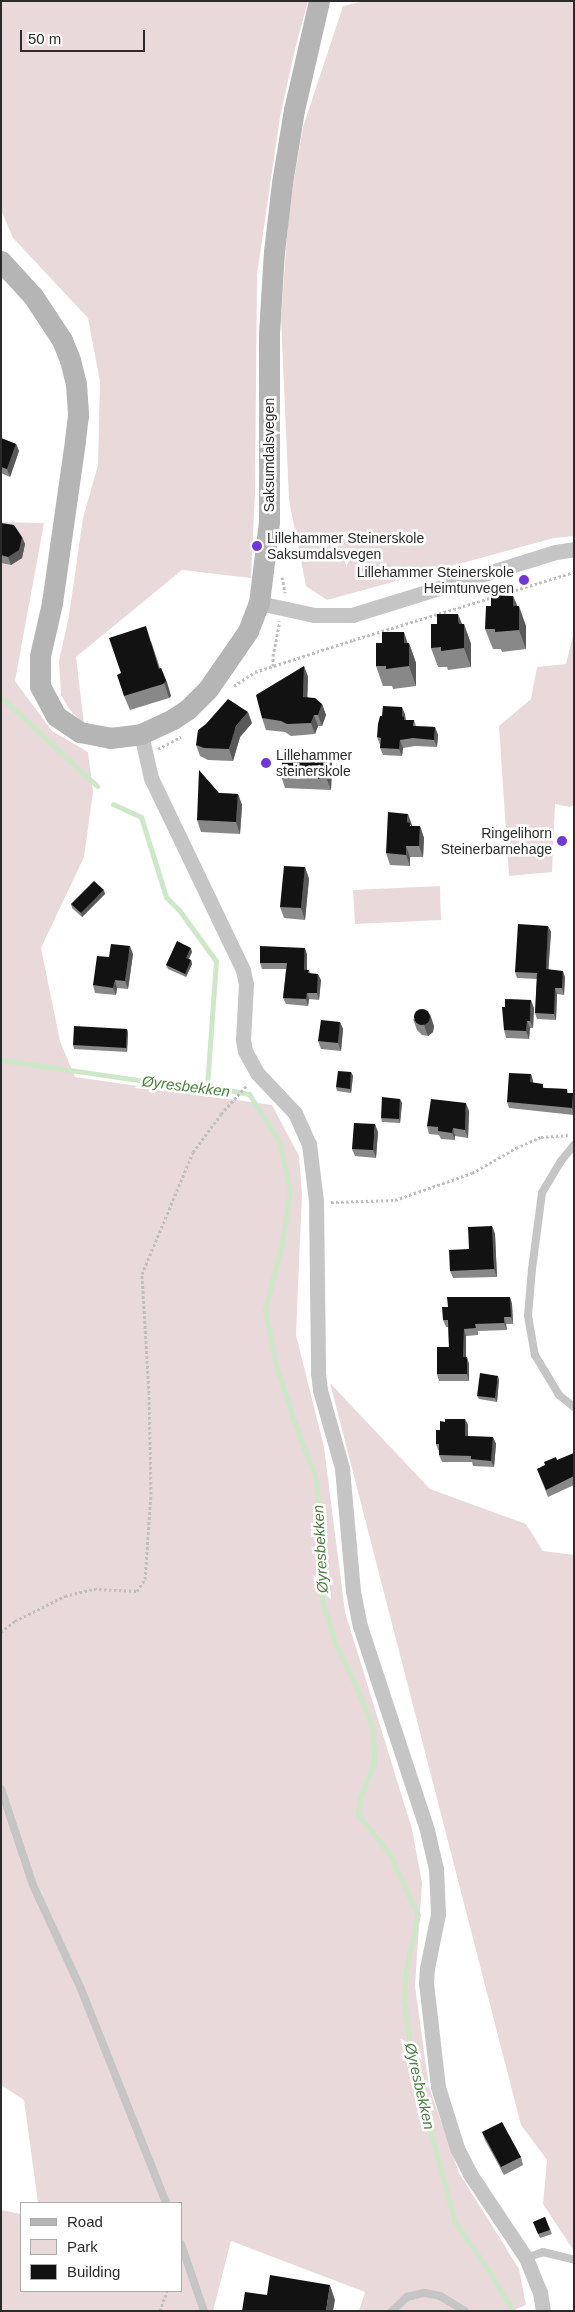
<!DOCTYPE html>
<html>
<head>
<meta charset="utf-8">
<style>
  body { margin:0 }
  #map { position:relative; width:575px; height:2312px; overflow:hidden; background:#fff; font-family:Helvetica,sans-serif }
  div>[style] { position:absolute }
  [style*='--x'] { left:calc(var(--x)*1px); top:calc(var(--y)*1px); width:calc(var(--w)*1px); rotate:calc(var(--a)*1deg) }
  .green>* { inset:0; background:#e9d9db }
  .stream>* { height:5px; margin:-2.5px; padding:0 2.5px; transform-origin:2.5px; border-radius:2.5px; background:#cce8c6 }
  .path>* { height:3px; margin-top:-1.5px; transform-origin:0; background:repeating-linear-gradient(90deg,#bfbfbf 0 2.5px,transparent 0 5px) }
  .lane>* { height:8px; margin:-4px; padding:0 4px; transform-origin:4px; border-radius:4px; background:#c5c5c5 }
  .street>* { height:15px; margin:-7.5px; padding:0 7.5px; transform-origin:7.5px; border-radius:7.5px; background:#c5c5c5 }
  .secondary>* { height:21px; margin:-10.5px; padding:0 10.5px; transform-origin:10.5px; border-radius:10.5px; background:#b5b5b5 }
  .wall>* { inset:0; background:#888 }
  .shaded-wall>* { inset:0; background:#595959 }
  .building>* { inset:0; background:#121212 }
  .round { border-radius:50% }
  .dots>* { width:14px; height:14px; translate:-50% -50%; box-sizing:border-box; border:2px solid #fff; border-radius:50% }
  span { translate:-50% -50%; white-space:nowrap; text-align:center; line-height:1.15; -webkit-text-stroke:5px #fff; paint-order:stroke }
  .street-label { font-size:14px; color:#2b2b2b }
  .poi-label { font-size:14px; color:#2b2b2b }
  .left { translate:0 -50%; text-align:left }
  .right { translate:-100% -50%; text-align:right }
  .water-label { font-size:15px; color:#49823d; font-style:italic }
  .frame { position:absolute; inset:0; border:2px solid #2b2b2b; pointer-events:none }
  .legend { position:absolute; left:20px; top:2202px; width:162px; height:90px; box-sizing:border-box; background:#fff; border:1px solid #aaa; margin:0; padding:6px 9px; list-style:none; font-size:15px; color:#2b2b2b }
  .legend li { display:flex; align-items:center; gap:10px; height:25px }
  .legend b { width:25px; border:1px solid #aaa }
  .scale { position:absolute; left:20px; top:30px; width:125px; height:22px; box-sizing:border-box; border:2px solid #2b2b2b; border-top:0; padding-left:6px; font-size:15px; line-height:18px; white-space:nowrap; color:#2b2b2b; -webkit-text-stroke:4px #fff; paint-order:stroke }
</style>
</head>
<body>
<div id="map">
  <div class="green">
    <i style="clip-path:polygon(1px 1px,308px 1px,295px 49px,280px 117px,257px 275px,255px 493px,251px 578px,182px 570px,76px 657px,84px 724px,70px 710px,61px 695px,59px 661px,69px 616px,83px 518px,98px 465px,100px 382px,88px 318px,13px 238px,1px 210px)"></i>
    <i style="clip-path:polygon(364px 1px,574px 1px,574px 536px,554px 538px,327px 600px,306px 586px,289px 500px,281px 319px,289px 209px,303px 127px,343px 6px)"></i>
    <i style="clip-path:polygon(1px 522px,44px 523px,15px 681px,52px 731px,88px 752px,93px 792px,84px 857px,41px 948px,60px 1041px,75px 1077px,272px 1105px,299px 1156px,302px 1194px,296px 1335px,324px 1447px,345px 1612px,412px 1829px,422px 1883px,415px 1986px,429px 2087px,459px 2173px,519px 2269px,526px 2305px,512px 2311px,359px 2311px,365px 2292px,231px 2241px,213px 2311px,1px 2311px,1px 2210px,21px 2214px,21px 2291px,181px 2291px,181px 2203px,38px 2203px,24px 2100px,1px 2085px)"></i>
    <i style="clip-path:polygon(574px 632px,574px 805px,570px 807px,555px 804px,552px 872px,509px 876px,499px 726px,531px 699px,537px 667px,566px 664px)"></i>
    <i style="clip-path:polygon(440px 886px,441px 920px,355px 924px,353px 890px)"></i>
    <i style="clip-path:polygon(330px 1383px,430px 1489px,526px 1524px,543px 1551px,574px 1555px,574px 2251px,543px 2204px,547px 2160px,521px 2125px)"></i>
  </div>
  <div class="stream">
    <i style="--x:1;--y:697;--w:131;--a:42.8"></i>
    <i style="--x:113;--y:804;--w:31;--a:25"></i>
    <i style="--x:141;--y:817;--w:84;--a:72.6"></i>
    <i style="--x:166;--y:897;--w:18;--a:45"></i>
    <i style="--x:179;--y:910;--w:63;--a:54"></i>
    <i style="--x:216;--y:961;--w:125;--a:94.1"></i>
    <i style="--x:1;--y:1060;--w:181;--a:8.3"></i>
    <i style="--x:180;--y:1086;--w:27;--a:0"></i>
    <i style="--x:207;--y:1086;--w:43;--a:10.8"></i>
    <i style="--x:249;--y:1094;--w:56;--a:57.4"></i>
    <i style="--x:279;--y:1141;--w:50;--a:77.3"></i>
    <i style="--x:290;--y:1190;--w:54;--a:98.6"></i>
    <i style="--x:282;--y:1243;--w:68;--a:104.4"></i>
    <i style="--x:265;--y:1309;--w:54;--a:79.3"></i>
    <i style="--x:275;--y:1362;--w:62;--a:72.1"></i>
    <i style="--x:294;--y:1421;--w:59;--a:69.1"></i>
    <i style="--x:315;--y:1476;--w:50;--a:83.2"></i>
    <i style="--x:321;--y:1526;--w:74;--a:89.2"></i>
    <i style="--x:322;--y:1600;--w:45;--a:73.2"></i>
    <i style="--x:335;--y:1643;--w:52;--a:63.9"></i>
    <i style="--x:358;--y:1690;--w:42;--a:69"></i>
    <i style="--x:373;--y:1729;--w:34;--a:88"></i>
    <i style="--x:374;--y:1763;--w:37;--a:112"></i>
    <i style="--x:360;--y:1797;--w:17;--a:97"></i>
    <i style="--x:358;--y:1814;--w:52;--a:52"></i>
    <i style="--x:390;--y:1855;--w:66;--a:65"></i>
    <i style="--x:418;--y:1915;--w:49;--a:102.9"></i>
    <i style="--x:407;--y:1963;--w:36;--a:95"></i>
    <i style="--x:404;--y:1999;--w:64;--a:82.8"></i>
    <i style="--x:412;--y:2062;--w:166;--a:75"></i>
    <i style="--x:455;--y:2222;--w:57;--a:54.9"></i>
    <i style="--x:488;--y:2269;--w:49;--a:59.2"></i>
  </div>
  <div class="path">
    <i style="--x:282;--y:577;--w:16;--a:79"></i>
    <i style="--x:273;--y:666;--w:10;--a:-90"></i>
    <i style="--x:273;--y:656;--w:36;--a:-79"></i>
    <i style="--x:234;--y:686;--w:25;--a:-34"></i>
    <i style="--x:255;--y:672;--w:103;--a:-18.1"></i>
    <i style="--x:353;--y:640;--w:231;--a:-17.1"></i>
    <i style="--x:158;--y:749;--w:26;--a:-28"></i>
    <i style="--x:331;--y:1202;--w:64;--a:-1.8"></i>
    <i style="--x:395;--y:1200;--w:82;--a:-19.3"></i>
    <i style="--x:472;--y:1173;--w:51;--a:-29.6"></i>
    <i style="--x:516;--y:1148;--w:27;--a:-24"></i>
    <i style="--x:541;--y:1137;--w:27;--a:-4"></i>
    <i style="--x:1;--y:1632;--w:18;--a:-38"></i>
    <i style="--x:15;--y:1621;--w:56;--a:-26.6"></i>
    <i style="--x:65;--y:1596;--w:30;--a:-14"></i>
    <i style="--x:94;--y:1589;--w:43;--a:2.7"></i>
    <i style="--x:137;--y:1591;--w:14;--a:-56"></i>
    <i style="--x:145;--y:1579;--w:85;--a:-86"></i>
    <i style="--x:151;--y:1494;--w:101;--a:-91.1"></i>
    <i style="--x:149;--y:1393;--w:119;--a:-93.4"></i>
    <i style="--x:142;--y:1274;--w:132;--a:-67.3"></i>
    <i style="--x:193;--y:1152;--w:47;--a:-53.6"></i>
    <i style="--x:221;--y:1114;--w:39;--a:-48"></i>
    <i style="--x:160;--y:2311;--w:21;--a:-71"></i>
  </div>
  <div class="lane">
    <i style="--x:574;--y:1145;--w:21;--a:129"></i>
    <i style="--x:561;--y:1161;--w:37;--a:121"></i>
    <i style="--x:542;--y:1193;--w:77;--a:97.5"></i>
    <i style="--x:532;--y:1269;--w:47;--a:94.9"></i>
    <i style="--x:528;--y:1316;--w:40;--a:80"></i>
    <i style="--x:535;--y:1355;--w:47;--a:59"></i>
    <i style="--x:559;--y:1395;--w:19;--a:39"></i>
    <i style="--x:1;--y:1789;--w:101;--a:71.6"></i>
    <i style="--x:33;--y:1885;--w:115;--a:65.2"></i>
    <i style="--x:81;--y:1989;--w:230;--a:68.3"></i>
    <i style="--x:181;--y:2244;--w:71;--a:71.1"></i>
    <i style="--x:526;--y:2258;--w:18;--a:-19"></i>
    <i style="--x:543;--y:2252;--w:32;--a:14"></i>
    <i style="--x:392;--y:2311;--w:21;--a:-43"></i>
    <i style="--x:407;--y:2297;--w:18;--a:-13"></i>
    <i style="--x:425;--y:2293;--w:15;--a:11"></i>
    <i style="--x:440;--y:2296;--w:29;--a:31"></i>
  </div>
  <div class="street">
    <i style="--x:259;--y:603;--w:56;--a:12.3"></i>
    <i style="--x:314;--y:615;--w:38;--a:0"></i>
    <i style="--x:352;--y:615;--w:214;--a:-17.2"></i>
    <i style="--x:556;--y:552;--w:18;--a:-9"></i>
    <i style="--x:141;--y:734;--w:45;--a:77.2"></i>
    <i style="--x:151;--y:778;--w:213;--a:64.4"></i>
    <i style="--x:243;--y:970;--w:14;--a:78"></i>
    <i style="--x:246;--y:984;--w:55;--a:93.1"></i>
    <i style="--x:243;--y:1039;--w:12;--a:81"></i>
    <i style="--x:245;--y:1051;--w:25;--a:61"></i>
    <i style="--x:257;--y:1073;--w:55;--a:46.5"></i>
    <i style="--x:295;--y:1113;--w:34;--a:66"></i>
    <i style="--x:309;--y:1144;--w:57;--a:83"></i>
    <i style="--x:316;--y:1201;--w:172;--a:89.3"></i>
    <i style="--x:318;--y:1373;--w:17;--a:83"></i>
    <i style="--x:320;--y:1390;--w:81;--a:74.2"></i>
    <i style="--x:342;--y:1468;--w:123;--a:84.9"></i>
    <i style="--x:353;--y:1591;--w:36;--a:79"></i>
    <i style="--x:360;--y:1626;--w:215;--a:71.8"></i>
    <i style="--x:427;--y:1830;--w:39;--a:77"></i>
    <i style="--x:436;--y:1868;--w:46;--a:87.5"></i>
    <i style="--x:438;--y:1914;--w:55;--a:101.5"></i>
    <i style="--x:427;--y:1968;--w:15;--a:94"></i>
    <i style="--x:426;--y:1983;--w:105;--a:83.4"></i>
    <i style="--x:438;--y:2087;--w:64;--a:72.7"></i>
    <i style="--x:457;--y:2148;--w:29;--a:63"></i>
    <i style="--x:470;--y:2174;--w:101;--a:56.3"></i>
    <i style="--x:526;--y:2258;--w:37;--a:68"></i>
    <i style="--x:540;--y:2292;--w:19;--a:81"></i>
  </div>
  <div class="secondary">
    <i style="--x:1;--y:261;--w:47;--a:47.6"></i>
    <i style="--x:33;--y:296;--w:53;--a:56.6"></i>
    <i style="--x:62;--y:340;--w:22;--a:68"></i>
    <i style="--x:70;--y:360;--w:25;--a:76"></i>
    <i style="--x:76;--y:384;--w:31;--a:86"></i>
    <i style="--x:78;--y:415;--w:26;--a:97"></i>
    <i style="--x:75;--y:441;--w:164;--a:98.1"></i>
    <i style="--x:52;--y:603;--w:54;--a:102.8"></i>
    <i style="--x:40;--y:656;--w:30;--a:90"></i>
    <i style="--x:40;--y:686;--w:34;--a:62"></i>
    <i style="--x:56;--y:716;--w:29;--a:34"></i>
    <i style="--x:80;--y:732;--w:31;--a:11"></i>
    <i style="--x:110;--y:738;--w:31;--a:-7"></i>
    <i style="--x:141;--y:734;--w:35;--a:-25"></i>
    <i style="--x:173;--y:719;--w:18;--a:-34"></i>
    <i style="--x:188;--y:709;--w:28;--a:-45"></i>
    <i style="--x:208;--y:689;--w:70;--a:-55.4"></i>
    <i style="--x:248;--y:631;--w:30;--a:-69"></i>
    <i style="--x:259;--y:603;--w:83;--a:-83"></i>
    <i style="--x:269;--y:521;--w:188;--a:-90"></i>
    <i style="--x:269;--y:333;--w:81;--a:-86.5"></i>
    <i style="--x:274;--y:252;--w:69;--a:-83.4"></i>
    <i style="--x:282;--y:183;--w:74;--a:-80.7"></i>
    <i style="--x:294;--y:110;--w:112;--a:-77.1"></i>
  </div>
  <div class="wall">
    <i style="clip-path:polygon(1px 438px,16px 444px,19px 451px,10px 477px,1px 473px)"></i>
    <i style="clip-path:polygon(1px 523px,22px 537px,25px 544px,22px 558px,11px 565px,1px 563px)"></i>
    <i style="clip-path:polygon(513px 596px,526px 626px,526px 649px,502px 652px,501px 649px,493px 649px,485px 629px,491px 606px)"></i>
    <i style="clip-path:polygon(462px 624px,464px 624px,471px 644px,471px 667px,448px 670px,447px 667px,438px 667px,431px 648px)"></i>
    <i style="clip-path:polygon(151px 641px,160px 668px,161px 668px,171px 696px,169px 698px,130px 710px,124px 696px,121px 673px)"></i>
    <i style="clip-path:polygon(407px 643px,409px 643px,416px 663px,416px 686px,393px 689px,392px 686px,383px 686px,376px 666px)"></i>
    <i style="clip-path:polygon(304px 666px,308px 677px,307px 697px,322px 704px,326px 715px,322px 726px,318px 726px,315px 734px,291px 736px,285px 732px,266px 730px,262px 718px)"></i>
    <i style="clip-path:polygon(405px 714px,406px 720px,414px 720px,416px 726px,435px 727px,438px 735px,437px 747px,415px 746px,403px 748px,402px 756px,383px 755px,380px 748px,380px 745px,377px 737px)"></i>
    <i style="clip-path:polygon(252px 723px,240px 737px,233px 761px,208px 760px,200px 756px,196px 745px)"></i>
    <i style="clip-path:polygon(328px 753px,332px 764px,331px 790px,285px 788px,281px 776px)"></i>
    <i style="clip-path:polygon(219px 793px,238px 794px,242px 805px,240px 834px,201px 832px,197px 820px)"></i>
    <i style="clip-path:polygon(412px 825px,412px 826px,420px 826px,424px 838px,423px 857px,410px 857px,410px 866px,390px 865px,386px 853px)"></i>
    <i style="clip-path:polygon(305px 867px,309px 879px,305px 920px,284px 918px,280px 907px)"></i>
    <i style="clip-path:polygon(105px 894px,82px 917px,72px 908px,71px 904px)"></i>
    <i style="clip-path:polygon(548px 926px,551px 932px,548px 970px,565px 977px,564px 995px,557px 994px,556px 1020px,537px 1019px,535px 1013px,537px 979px,517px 978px,515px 972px)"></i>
    <i style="clip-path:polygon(192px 952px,189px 959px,191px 960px,192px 964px,186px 977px,168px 969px,166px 965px)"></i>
    <i style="clip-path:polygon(133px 954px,128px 989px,117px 988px,116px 995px,95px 993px,93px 985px,109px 957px)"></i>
    <i style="clip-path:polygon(307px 954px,307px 970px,309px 970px,310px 973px,321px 980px,319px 1000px,309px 999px,308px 1006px,286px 1004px,283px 998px,286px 969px,262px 969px,260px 963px)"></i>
    <i style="clip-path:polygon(534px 1008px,533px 1028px,530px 1028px,529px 1039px,506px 1038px,504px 1030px)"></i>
    <i style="clip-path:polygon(413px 1019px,434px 1026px,433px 1032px,428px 1036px,422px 1035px,417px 1030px)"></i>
    <i style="clip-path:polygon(340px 1022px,343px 1029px,341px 1051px,321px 1049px,318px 1041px)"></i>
    <i style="clip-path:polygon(127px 1029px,128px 1033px,127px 1052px,74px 1049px,73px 1045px)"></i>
    <i style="clip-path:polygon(351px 1072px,353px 1076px,351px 1093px,337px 1091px,336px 1087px)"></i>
    <i style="clip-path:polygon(531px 1074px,533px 1081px,533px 1083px,545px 1088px,567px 1089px,568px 1093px,573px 1093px,574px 1115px,509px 1108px,507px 1102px)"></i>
    <i style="clip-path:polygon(400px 1099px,402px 1103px,400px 1123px,382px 1122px,381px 1118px)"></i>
    <i style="clip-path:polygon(469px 1111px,468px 1138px,455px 1136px,455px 1140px,441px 1139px,439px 1135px,429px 1134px,427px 1126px)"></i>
    <i style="clip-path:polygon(378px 1132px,376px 1158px,355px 1156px,352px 1149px)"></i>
    <i style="clip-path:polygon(492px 1226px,495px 1234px,497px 1277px,453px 1278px,450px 1271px,469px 1249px)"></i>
    <i style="clip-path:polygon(510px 1297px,512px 1304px,513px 1324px,506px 1324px,507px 1330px,478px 1331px,478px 1335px,466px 1336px,466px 1357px,469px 1364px,469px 1381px,439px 1381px,437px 1374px,449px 1347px,448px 1327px,446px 1327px,443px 1320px,448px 1307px)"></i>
    <i style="clip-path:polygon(499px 1380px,497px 1402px,479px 1399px,477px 1396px)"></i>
    <i style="clip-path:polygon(465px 1419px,468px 1425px,468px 1436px,493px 1437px,496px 1444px,494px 1467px,473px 1466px,472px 1462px,442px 1462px,439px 1455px,439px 1450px,438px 1450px,436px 1444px,440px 1430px,445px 1422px)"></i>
    <i style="clip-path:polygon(574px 1453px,574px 1485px,548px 1497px,537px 1469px)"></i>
    <i style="clip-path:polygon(482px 2132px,521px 2157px,523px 2165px,504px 2175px,485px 2140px)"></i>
    <i style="clip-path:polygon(545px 2217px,552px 2234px,540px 2238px,533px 2222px)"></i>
  </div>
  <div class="shaded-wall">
    <i style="clip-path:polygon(16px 444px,19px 451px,10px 477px,7px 469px)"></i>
    <i style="clip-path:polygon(22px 537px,25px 544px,22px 558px,11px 565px,8px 557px)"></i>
    <i style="clip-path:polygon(513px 596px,519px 610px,519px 606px,526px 626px,526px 649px,519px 630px,513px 606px)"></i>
    <i style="clip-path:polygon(458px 614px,464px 629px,464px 624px,471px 644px,471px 667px,464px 648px,459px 624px)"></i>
    <i style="clip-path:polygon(146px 626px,164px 683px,161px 668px,167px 682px,171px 696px,169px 698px)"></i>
    <i style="clip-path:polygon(404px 632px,409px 647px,409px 643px,416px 663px,416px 686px,409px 666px,404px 643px)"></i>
    <i style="clip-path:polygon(304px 666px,308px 677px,307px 709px,303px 697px)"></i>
    <i style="clip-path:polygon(322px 704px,326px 715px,322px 726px,318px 715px)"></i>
    <i style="clip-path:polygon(402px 707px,405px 714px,405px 717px,407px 724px,402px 716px)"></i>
    <i style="clip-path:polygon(248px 712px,252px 723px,240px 737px,233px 761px,229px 749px,236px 726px)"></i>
    <i style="clip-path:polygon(314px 715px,318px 726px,315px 734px,311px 723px)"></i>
    <i style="clip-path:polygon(435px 727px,438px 735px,437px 747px,434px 740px)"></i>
    <i style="clip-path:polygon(400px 740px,403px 748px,402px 756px,399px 749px)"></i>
    <i style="clip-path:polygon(328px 753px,332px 764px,331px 790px,327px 779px)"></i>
    <i style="clip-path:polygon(238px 794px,242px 805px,240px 834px,236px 822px)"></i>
    <i style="clip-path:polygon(408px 814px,412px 825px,412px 827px,407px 822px)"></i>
    <i style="clip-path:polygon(420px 826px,424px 838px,423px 857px,419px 846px)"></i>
    <i style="clip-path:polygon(406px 846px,410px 857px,410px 866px,406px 855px)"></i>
    <i style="clip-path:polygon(305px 867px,309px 879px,305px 920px,301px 908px)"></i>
    <i style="clip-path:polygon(104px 890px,105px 894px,82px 917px,81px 913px)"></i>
    <i style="clip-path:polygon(548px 926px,551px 932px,548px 976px,546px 969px)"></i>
    <i style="clip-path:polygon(130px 946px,133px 954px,128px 989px,125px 981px)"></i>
    <i style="clip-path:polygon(191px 948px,192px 952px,187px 962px,186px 958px)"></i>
    <i style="clip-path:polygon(305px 948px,307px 954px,307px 976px,304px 970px)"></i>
    <i style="clip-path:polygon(191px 960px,192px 964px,186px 977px,185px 974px)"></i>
    <i style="clip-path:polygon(563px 971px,565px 977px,564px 995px,562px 988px)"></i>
    <i style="clip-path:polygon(318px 974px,321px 980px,319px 1000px,317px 993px)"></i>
    <i style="clip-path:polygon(115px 980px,117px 988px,116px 995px,113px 988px)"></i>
    <i style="clip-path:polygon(555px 988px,557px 994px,556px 1020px,554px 1014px)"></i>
    <i style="clip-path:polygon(307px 993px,309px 999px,308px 1006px,306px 999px)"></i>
    <i style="clip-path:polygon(531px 1000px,534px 1008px,533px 1028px,530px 1021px)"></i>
    <i style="clip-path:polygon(430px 1014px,434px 1026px,433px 1032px,428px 1036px,424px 1025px)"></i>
    <i style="clip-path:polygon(527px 1021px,530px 1028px,529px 1039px,526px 1031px)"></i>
    <i style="clip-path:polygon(340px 1022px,343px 1029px,341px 1051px,338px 1043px)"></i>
    <i style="clip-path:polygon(127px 1029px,128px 1033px,127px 1052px,126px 1048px)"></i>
    <i style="clip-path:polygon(351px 1072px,353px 1076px,351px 1093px,350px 1089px)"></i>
    <i style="clip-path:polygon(531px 1074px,533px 1081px,533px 1089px,530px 1082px)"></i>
    <i style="clip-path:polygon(573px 1093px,574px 1095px,574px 1114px,572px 1108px)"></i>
    <i style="clip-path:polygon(400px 1099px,402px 1103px,400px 1123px,399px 1119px)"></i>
    <i style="clip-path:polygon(466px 1103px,469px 1111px,468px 1138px,465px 1130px)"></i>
    <i style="clip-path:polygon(375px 1124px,378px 1132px,376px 1158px,373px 1150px)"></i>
    <i style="clip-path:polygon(453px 1128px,455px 1136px,455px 1140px,452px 1133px)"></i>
    <i style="clip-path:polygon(492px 1226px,495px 1234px,497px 1277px,494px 1269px)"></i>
    <i style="clip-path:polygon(510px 1297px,512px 1304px,513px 1324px,511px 1317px)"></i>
    <i style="clip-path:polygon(504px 1317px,506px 1324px,507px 1330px,504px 1323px)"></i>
    <i style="clip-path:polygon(464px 1329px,466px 1336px,466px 1364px,463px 1357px)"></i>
    <i style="clip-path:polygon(467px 1357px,469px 1364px,469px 1381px,467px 1374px)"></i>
    <i style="clip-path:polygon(498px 1376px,499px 1380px,497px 1402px,495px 1398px)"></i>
    <i style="clip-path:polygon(465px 1419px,468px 1425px,468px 1442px,465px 1436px)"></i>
    <i style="clip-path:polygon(493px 1437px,496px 1444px,494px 1467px,491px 1461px)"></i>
    <i style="clip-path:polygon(330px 2285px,335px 2300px,333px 2311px,326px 2311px)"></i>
  </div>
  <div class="building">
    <i style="clip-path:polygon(1px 438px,16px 444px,7px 469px,1px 467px)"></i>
    <i style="clip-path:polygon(1px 523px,14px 525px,22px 537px,19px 550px,8px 557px,1px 555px)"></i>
    <i style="clip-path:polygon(491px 595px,513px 596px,513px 606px,519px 606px,519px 630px,495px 632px,495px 629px,485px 629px,486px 606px,491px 606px)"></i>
    <i style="clip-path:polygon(437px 614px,458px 614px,459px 624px,464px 624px,464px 648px,441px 651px,441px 647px,431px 648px,431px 624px,437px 624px)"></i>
    <i style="clip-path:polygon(146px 626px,159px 669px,161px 668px,166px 681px,163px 684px,124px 696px,117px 675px,121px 673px,109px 638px)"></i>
    <i style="clip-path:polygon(382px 632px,404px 632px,404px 643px,409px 643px,409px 666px,386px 669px,386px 666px,376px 666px,376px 643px,382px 643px)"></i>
    <i style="clip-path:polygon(304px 666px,303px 697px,315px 698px,322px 704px,318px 715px,314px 715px,311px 723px,287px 724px,281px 721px,262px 718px,256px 695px)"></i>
    <i style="clip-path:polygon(228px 699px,248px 712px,236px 726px,229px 749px,204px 748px,196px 745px,198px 730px,206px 724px)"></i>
    <i style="clip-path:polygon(383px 706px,402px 707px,402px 716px,404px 717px,404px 720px,414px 720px,413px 726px,435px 727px,434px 740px,413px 738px,400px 740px,399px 749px,380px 748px,381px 738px,377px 737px,378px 724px,380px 716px,382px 716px)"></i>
    <i style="clip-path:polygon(283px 750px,328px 753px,327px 779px,281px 776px)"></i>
    <i style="clip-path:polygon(199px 770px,219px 793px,238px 794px,236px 822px,197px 820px)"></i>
    <i style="clip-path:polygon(388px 812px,408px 814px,407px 822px,410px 823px,410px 826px,420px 826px,419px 846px,406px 846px,406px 855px,386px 853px)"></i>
    <i style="clip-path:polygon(284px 866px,305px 867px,301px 908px,280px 907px)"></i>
    <i style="clip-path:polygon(94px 881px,104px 890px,81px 913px,71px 904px)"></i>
    <i style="clip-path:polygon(518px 924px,548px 926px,546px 969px,563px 971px,562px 988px,555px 988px,554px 1014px,535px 1013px,537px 973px,515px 972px)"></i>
    <i style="clip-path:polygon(177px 941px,191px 948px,186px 958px,191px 960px,185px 974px,166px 965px)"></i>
    <i style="clip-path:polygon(111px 944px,130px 946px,125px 981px,115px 980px,113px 988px,93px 985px,97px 956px,109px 957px)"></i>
    <i style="clip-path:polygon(260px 946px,305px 948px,304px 970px,309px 970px,308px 973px,318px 974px,317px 993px,307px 993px,306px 999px,283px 998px,287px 963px,260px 963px)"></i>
    <i style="clip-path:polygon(505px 999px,531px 1000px,530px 1021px,527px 1021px,526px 1031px,504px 1030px,502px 1007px,505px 1007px)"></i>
    <i class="round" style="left:414px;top:1009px;width:16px;height:16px"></i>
    <i style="clip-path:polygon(321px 1020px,340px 1022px,338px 1043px,318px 1041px)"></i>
    <i style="clip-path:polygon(74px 1026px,127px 1029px,126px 1048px,73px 1045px)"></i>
    <i style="clip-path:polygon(338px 1071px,351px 1072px,350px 1089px,336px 1087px)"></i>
    <i style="clip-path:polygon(509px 1073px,531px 1074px,530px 1082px,543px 1084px,543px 1088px,567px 1089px,567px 1093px,573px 1093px,572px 1108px,507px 1102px)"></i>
    <i style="clip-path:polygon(382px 1097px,400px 1099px,399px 1119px,381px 1118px)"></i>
    <i style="clip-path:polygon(431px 1099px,466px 1103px,465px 1130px,453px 1128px,452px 1133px,438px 1131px,438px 1127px,427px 1126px)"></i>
    <i style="clip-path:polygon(354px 1123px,375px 1124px,373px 1150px,352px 1149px)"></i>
    <i style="clip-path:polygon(492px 1226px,494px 1269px,450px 1271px,449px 1250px,469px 1249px,468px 1227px)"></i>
    <i style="clip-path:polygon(447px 1297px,510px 1297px,511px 1317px,504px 1317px,504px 1323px,475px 1324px,476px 1328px,464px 1329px,463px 1357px,467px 1357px,467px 1374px,437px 1374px,437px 1347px,449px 1347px,448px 1320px,443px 1320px,442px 1307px,448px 1307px)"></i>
    <i style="clip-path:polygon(480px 1373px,498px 1376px,495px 1398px,477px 1396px)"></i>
    <i style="clip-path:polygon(445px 1419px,465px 1419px,465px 1436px,493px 1437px,491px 1461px,471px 1459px,471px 1456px,439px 1455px,439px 1444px,436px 1444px,436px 1430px,440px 1430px,440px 1421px,445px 1422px)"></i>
    <i style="clip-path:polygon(574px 1453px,574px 1476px,546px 1490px,537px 1469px,545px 1465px,544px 1462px,556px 1457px,557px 1460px)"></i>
    <i style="clip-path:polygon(502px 2122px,521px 2157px,501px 2167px,482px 2132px)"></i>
    <i style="clip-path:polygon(545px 2217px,550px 2230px,538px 2234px,533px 2222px)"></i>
    <i style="clip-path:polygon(270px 2275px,330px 2285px,326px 2311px,242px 2311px,245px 2292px,267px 2295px)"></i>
  </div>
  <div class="dots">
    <i style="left:257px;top:546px;background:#7035db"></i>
    <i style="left:524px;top:580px;background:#7035db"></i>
    <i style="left:266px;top:763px;background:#7035db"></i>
    <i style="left:562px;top:841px;background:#7035db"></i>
  </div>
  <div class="street-label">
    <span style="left:269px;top:455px;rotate:-90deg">Saksumdalsvegen</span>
  </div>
  <div class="poi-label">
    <span class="left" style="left:267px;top:546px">Lillehammer Steinerskole<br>Saksumdalsvegen</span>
    <span class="right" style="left:514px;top:580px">Lillehammer Steinerskole<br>Heimtunvegen</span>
    <span class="left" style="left:276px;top:763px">Lillehammer<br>steinerskole</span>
    <span class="right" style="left:552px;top:841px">Ringelihorn<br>Steinerbarnehage</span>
  </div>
  <div class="water-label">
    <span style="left:186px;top:1086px;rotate:7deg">Øyresbekken</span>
    <span style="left:320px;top:1549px;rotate:-93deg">Øyresbekken</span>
    <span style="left:420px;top:2086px;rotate:77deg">Øyresbekken</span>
  </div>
  <div class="frame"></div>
  <ul class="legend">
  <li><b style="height:6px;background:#b5b5b5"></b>Road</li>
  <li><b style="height:14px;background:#e9d9db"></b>Park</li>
  <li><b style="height:14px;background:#121212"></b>Building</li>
  </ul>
  <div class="scale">50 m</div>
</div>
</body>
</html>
